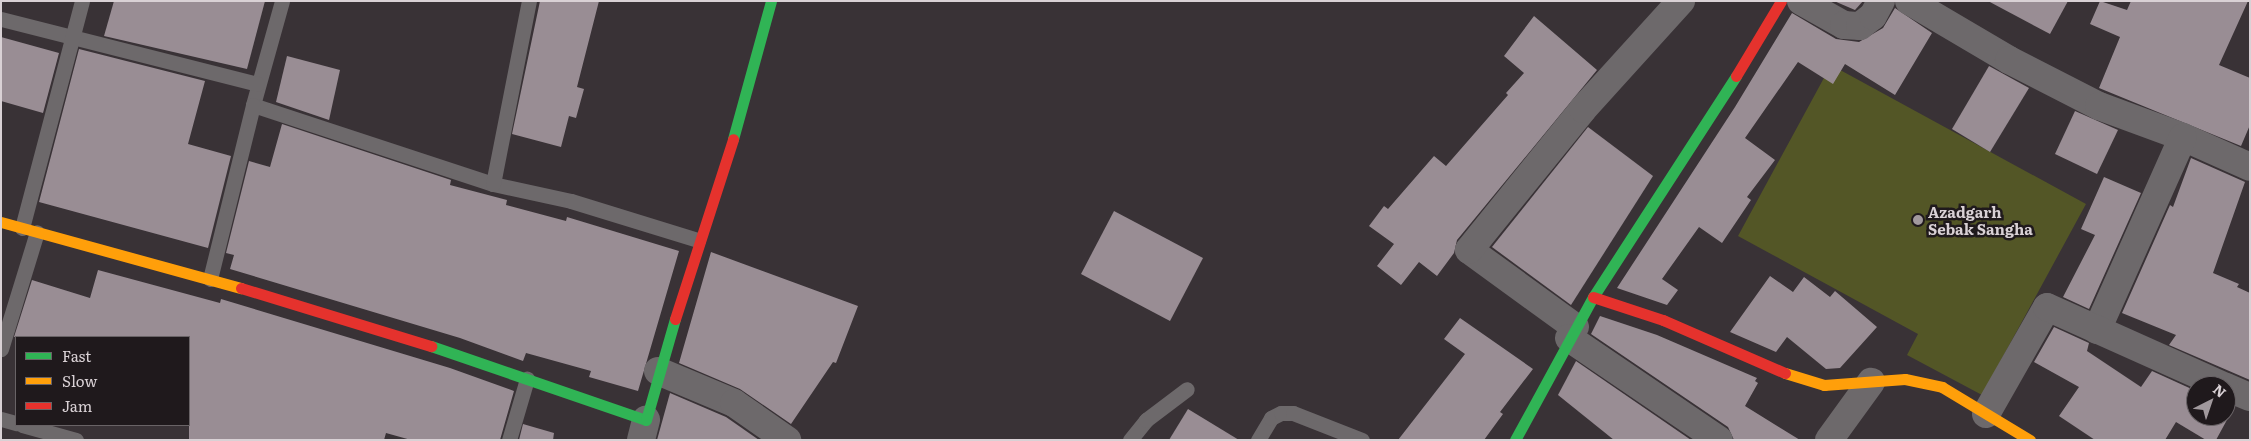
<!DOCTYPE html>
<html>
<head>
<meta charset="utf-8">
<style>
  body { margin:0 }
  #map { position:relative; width:2251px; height:441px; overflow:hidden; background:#393236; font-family:Literata,serif }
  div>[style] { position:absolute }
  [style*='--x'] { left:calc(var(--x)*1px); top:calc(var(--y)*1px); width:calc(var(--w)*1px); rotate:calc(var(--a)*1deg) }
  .green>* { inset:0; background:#535626 }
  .building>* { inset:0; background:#998d94 }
  .lane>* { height:15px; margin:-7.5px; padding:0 7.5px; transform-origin:7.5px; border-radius:7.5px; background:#6d696b }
  .street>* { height:28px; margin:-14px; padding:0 14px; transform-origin:14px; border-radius:14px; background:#6d696b }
  .fast>* { height:11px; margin:-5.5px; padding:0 5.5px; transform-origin:5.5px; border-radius:5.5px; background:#30b455 }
  .slow>* { height:11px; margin:-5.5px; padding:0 5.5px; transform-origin:5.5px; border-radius:5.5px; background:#ff9f0a }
  .jam>* { height:11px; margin:-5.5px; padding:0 5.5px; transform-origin:5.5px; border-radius:5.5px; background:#e5322d }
  .dots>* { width:14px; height:14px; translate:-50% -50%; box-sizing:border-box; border:2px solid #1f191c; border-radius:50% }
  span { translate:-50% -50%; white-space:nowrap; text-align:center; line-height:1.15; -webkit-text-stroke:5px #1f191c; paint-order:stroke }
  .poi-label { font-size:15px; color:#d9d1d5; font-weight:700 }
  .left { translate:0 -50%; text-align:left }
  .frame { position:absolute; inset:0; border:2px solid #d9d1d5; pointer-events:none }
  .legend { position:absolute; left:15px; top:336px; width:175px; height:90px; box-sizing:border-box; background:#1f191c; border:1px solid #696366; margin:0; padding:6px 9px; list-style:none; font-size:15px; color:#d9d1d5 }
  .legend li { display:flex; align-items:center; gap:10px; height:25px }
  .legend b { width:25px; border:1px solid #696366 }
  .north { position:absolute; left:2186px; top:376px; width:50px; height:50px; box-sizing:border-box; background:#1f191c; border:1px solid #696366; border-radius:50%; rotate:41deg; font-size:14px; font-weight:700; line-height:20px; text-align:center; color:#d9d1d5 }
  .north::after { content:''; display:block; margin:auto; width:18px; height:22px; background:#a1999d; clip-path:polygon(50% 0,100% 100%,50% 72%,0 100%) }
</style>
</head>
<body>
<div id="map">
  <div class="green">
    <i style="clip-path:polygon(1831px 65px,2086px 204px,1982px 395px,1907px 355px,1918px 334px,1738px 236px)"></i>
  </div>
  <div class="building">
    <i style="clip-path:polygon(114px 1px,265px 1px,247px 69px,104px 36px)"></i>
    <i style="clip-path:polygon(540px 1px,599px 1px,577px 87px,584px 89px,576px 118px,569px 116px,561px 147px,512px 134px)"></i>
    <i style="clip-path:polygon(1834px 1px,1863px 1px,1855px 10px)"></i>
    <i style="clip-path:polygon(1988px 1px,2068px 1px,2050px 34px)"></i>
    <i style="clip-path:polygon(2100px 1px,2127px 10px,2131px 1px,2248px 1px,2219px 65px,2250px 78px,2250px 125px,2241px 146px,2099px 88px,2120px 37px,2090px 24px)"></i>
    <i style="clip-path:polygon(1895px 8px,1932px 33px,1895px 95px,1845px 64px,1833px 84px,1798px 62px,1745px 138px,1775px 160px,1747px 197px,1751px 200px,1722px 243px,1699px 227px,1662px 279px,1678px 290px,1667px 305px,1617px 288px,1735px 107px,1792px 13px,1836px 39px,1859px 42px,1883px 28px)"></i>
    <i style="clip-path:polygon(1534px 16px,1597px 70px,1457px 240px,1454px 253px,1437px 276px,1419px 262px,1401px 285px,1377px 266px,1394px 244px,1369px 226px,1384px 206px,1388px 209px,1434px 156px,1446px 166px,1508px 95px,1506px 93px,1524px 73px,1504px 56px)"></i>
    <i style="clip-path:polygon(1px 37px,59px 53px,43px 113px,1px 101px)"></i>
    <i style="clip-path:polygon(79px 49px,205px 81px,188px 144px,231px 156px,208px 248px,39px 202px)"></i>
    <i style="clip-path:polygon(287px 56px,340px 70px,329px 120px,276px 102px)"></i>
    <i style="clip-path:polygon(1989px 66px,2029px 88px,1990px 152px,1952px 129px)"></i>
    <i style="clip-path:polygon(2075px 111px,2118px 130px,2097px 174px,2055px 154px)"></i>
    <i style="clip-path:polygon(282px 124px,451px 180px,450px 185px,507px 200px,506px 205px,566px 221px,567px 217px,679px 251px,638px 391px,589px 377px,591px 371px,526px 353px,523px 361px,460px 338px,230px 269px,234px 255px,226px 253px,249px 161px,270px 167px)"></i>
    <i style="clip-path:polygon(1588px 127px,1653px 176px,1571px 305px,1492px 247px)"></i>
    <i style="clip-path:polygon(2191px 158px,2245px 182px,2213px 273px,2239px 284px,2237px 287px,2250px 293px,2250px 380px,2169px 345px,2176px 335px,2122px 313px,2170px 205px,2173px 207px)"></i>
    <i style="clip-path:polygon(2104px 177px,2141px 193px,2089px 309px,2063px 297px,2095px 235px,2081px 229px)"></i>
    <i style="clip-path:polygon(1114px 211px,1203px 258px,1170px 321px,1081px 274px)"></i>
    <i style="clip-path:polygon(711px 252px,858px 306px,836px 363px,833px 362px,791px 424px,740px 389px,679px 363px)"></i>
    <i style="clip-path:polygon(98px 270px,220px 303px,221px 299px,450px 368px,514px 391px,500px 440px,411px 440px,386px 433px,384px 440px,189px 440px,189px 337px,14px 337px,32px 280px,90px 298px)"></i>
    <i style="clip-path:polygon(1770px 276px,1793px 292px,1804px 277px,1830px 297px,1835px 291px,1877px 327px,1840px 368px,1826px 369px,1787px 337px,1776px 352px,1730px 332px)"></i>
    <i style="clip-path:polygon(1600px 316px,1657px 335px,1757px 378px,1755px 381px,1758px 383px,1745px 406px,1800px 440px,1734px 440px,1728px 427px,1591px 334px)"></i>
    <i style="clip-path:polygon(1460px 318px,1533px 369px,1500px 412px,1503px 414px,1484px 440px,1398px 440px,1465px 354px,1444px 339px)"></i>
    <i style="clip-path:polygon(2054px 327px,2089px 343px,2087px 351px,2141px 387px,2152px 371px,2196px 391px,2196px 416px,2226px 416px,2226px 404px,2234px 407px,2216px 440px,2206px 440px,2176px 422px,2165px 440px,2095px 440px,2059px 416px,2079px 387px,2034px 362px)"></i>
    <i style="clip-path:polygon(1576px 361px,1691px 440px,1614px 440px,1558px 395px)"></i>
    <i style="clip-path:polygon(670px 393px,726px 417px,759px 440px,657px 440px)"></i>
    <i style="clip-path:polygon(1188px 409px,1239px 440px,1169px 440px)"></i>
    <i style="clip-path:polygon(523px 424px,554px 433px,553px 440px,519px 440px)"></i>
  </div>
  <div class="lane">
    <i style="--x:282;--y:1;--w:108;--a:105.6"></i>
    <i style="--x:253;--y:105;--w:253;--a:18.2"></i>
    <i style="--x:493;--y:184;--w:80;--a:12.3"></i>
    <i style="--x:571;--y:201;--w:133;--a:17.1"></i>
    <i style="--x:1;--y:19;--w:264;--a:14.2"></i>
    <i style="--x:493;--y:184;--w:187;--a:-78.9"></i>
    <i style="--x:22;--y:228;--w:235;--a:-75.2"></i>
    <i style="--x:210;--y:279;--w:179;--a:-76.1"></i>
    <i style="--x:1;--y:349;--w:122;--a:-72.9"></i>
    <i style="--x:1;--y:419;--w:16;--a:15"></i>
    <i style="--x:22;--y:425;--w:56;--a:15.5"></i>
    <i style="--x:509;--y:440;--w:64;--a:-73.6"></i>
    <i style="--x:1130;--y:440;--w:26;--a:-51"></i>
    <i style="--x:1146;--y:420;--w:51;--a:-37.1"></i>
    <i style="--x:1258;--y:440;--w:26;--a:-59"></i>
    <i style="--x:1271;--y:418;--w:11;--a:-27"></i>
    <i style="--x:1281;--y:413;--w:12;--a:0"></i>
    <i style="--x:1293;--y:413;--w:74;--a:21.4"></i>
  </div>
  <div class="street">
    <i style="--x:1801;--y:1;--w:49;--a:29.2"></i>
    <i style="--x:1844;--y:25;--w:16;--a:4"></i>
    <i style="--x:1860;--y:26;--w:16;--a:-38"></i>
    <i style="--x:1873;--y:16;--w:17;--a:-62"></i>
    <i style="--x:1909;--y:1;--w:116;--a:30.5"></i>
    <i style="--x:2009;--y:60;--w:101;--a:27.1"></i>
    <i style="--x:2099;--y:106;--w:90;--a:20.3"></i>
    <i style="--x:2183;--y:137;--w:73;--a:24.1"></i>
    <i style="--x:1575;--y:327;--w:131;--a:-144"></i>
    <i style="--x:1469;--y:250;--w:181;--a:-51"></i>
    <i style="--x:1583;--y:109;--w:146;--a:-47.8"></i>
    <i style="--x:2097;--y:330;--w:211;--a:-66"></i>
    <i style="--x:1569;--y:338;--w:181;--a:34.2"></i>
    <i style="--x:658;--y:371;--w:82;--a:22.8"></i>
    <i style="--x:734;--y:403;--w:65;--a:34.9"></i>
    <i style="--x:2226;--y:387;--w:26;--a:23"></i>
    <i style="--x:1986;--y:414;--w:123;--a:-60.3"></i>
    <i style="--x:2047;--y:307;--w:194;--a:24.1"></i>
    <i style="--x:641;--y:440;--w:21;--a:-76"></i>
    <i style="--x:1829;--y:440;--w:72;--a:-54.1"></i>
  </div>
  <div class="fast">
    <i style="--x:733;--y:139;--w:143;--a:-74.6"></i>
    <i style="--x:431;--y:346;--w:227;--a:19"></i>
    <i style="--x:646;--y:420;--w:105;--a:-74"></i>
    <i style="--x:1515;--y:440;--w:163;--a:-61.4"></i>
    <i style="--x:1593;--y:297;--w:263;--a:-57.1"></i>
  </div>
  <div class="slow">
    <i style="--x:1;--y:222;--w:249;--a:15.4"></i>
    <i style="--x:1785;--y:373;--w:41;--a:17.1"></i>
    <i style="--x:1824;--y:385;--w:81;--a:-4.2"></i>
    <i style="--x:1905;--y:379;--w:38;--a:12"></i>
    <i style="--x:1942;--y:387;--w:103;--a:31.1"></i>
  </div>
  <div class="jam">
    <i style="--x:1736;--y:76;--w:87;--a:-59"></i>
    <i style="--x:241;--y:288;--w:199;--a:17"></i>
    <i style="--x:1593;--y:297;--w:74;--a:18.2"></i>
    <i style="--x:1663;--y:320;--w:133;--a:23.5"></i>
    <i style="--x:675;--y:319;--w:189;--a:-72.1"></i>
  </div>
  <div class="dots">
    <i style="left:1918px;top:220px;background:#a1999d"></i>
  </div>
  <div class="poi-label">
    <span class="left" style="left:1928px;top:220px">Azadgarh<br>Sebak Sangha</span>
  </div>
  <div class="frame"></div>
  <ul class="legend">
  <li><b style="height:6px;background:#30b455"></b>Fast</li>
  <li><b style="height:6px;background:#ff9f0a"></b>Slow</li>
  <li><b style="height:6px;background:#e5322d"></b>Jam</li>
  </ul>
  <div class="north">N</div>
</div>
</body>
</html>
